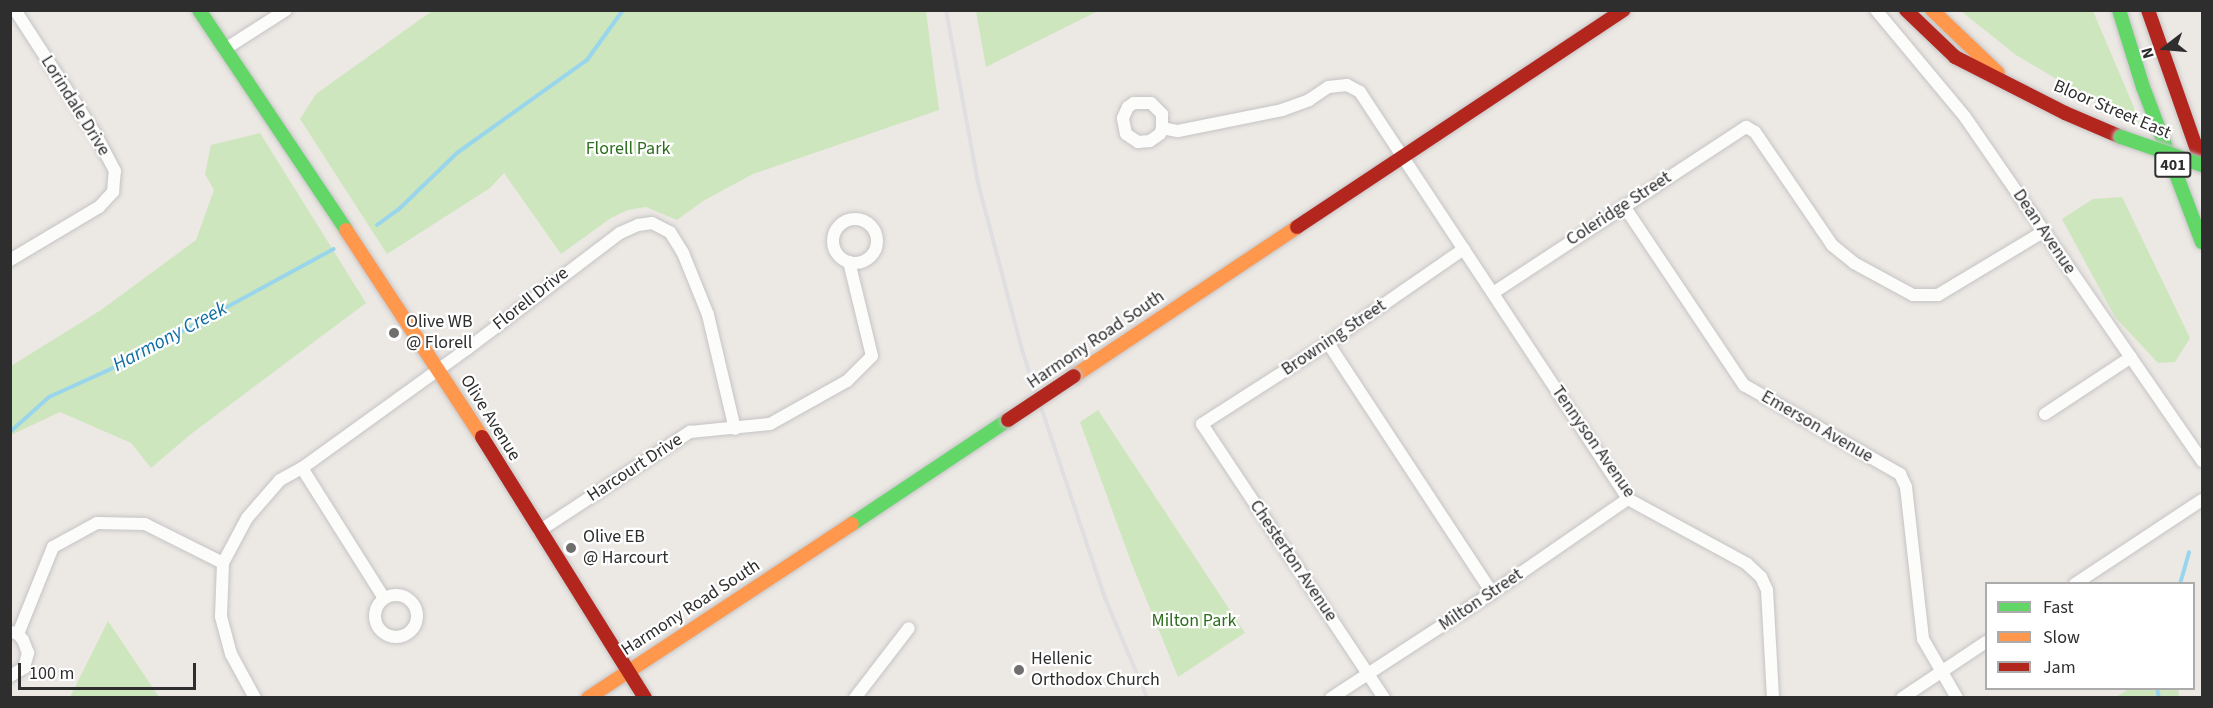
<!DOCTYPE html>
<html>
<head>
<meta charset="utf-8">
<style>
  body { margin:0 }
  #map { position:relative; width:2213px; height:708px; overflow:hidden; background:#ece8e4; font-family:"Source Sans 3",sans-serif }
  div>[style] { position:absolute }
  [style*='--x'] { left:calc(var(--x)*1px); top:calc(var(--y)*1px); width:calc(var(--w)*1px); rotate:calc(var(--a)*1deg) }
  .green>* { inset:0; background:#cee6be }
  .stream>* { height:4px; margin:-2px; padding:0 2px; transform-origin:2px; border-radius:2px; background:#99d6ec }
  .roads { filter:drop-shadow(0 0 2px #c5c4c5) drop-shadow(0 0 2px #c5c4c5) }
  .street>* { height:12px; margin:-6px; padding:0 6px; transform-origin:6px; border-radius:6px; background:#fcfcfb }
  .street>.ring { margin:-6px; padding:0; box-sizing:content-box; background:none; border:12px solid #fcfcfb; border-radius:50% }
  .fast>* { height:14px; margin:-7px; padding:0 7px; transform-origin:7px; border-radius:7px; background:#63d668 }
  .slow>* { height:14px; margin:-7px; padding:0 7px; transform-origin:7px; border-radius:7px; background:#ff974d }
  .jam>* { height:14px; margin:-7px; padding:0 7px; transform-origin:7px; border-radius:7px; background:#b3261e }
  .rail>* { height:4px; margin:-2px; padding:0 2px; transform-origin:2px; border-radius:2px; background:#dfdfe1 }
  .bridges { filter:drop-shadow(0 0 2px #c5c4c5) drop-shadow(0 0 2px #c5c4c5) }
  .fast-bridge>* { height:14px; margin:-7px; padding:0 7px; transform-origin:7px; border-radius:7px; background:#63d668 }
  .jam-bridge>* { height:14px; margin:-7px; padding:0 7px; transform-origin:7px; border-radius:7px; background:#b3261e }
  .dots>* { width:16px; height:16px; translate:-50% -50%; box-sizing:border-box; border:3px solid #fff; border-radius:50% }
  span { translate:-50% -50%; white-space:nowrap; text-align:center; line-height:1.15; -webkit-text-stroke:4.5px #fff; paint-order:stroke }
  .shield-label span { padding:2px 4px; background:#fff; border:2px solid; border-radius:4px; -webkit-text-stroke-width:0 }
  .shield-label { font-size:16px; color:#2e2e2e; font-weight:700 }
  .street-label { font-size:18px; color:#2e2e2e }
  .park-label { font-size:18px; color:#2c6e1b }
  .poi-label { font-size:18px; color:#2e2e2e }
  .left { translate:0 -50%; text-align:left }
  .water-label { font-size:20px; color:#0d6fa3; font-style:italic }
  .frame { position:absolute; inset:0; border:12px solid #2e2e2e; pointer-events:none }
  .legend { position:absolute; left:1985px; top:582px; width:210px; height:108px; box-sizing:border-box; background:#fff; border:2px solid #ababab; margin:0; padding:8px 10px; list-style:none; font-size:18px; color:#2e2e2e }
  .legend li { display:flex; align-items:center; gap:12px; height:30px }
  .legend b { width:30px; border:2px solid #ababab }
  .north { position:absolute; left:2135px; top:18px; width:60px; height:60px; -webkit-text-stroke:4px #fff; paint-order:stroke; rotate:254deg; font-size:16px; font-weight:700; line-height:24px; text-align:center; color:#2e2e2e }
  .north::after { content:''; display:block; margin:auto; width:21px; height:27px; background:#2e2e2e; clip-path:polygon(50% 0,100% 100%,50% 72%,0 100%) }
  .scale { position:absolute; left:18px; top:663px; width:178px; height:27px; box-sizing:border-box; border:3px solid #2e2e2e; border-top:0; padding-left:8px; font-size:18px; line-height:21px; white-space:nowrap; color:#2e2e2e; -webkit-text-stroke:4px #fff; paint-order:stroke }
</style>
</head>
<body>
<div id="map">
  <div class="green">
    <i style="clip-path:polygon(432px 11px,926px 11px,939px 110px,753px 174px,703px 201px,677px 220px,646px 207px,628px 210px,611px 218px,561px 254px,504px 173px,490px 188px,387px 254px,300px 119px,316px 94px)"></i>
    <i style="clip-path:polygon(976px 11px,976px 10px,1098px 11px,986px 67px)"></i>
    <i style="clip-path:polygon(1961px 11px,2093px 11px,2141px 124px,2107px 109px,2016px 55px)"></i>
    <i style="clip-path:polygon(260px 133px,366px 303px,191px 434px,151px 468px,131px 443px,60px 412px,11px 435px,11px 366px,101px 310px,196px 240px,214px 190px,205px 174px,211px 145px)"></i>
    <i style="clip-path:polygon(2122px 197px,2190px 338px,2175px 362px,2158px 363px,2115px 317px,2062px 219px,2093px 199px)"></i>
    <i style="clip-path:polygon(1098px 410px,1245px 633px,1178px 677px,1131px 562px,1080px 422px)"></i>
    <i style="clip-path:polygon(108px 621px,159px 697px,70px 697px)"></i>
    <i style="clip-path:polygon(2130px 688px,2178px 689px,2179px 697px,2116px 697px)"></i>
  </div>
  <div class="stream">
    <i style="--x:377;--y:225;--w:26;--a:-36"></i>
    <i style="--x:398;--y:210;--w:82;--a:-44"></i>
    <i style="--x:457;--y:153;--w:160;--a:-35.6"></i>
    <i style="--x:587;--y:60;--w:62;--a:-54.2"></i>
    <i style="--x:10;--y:432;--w:52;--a:-41.9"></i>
    <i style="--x:49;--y:397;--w:78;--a:-24.3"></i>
    <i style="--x:120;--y:365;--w:243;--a:-28.5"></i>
    <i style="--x:2180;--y:584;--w:33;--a:-74"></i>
    <i style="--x:2157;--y:688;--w:10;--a:79"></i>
  </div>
  <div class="roads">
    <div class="street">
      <i style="--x:1876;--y:10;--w:139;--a:50.2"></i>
      <i style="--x:1965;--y:117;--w:418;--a:55.4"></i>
      <i style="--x:225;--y:49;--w:72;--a:-32.6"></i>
      <i style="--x:1162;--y:128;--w:6;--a:108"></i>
      <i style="--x:1160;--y:134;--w:12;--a:145"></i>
      <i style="--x:1150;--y:141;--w:12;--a:175"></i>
      <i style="--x:1138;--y:142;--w:14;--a:-146"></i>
      <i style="--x:1126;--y:134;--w:16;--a:-101"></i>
      <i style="--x:1123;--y:118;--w:12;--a:-66"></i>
      <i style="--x:1128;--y:107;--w:7;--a:-34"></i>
      <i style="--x:1134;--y:103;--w:17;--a:0"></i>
      <i style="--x:1151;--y:103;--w:16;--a:45"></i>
      <i style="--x:1162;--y:114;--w:14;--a:90"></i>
      <i style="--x:1162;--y:128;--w:16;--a:11"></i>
      <i style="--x:1178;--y:131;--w:106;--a:-11.4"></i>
      <i style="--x:1282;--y:110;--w:29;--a:-20"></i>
      <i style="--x:1309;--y:100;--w:23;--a:-34"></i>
      <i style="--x:1328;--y:87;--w:19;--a:-6"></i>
      <i style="--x:1347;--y:85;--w:15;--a:28"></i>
      <i style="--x:1360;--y:92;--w:487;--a:56.6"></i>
      <i style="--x:1628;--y:499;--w:136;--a:28.6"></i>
      <i style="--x:1747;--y:564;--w:19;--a:43"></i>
      <i style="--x:1761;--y:577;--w:14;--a:65"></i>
      <i style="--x:1767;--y:590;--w:108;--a:86.8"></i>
      <i style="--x:1624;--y:206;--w:216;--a:56.2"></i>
      <i style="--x:1744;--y:385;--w:180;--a:29.7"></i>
      <i style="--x:1900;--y:474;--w:14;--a:65"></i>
      <i style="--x:1906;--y:487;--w:153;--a:83.6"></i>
      <i style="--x:1923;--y:639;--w:68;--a:60"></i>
      <i class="ring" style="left:833px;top:219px;width:32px;height:32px"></i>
      <i style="--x:10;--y:260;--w:104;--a:-30.8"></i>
      <i style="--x:99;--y:207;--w:21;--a:-47"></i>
      <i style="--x:113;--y:192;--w:21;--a:-85"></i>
      <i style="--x:115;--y:171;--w:41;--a:-117.8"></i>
      <i style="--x:96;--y:135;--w:149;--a:-122.9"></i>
      <i style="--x:1493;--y:293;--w:303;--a:-33.3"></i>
      <i style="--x:1746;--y:127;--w:10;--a:29"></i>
      <i style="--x:1755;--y:132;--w:137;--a:55.7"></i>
      <i style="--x:1832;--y:245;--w:28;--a:39"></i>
      <i style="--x:1854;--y:263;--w:67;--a:28.5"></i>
      <i style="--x:1913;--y:295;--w:25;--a:0"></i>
      <i style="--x:1938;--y:295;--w:122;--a:-31"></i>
      <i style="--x:1328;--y:343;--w:299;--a:56.7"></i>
      <i style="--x:2045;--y:414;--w:103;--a:-33.5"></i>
      <i style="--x:302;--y:468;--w:154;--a:57.8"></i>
      <i style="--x:539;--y:531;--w:181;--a:-33.3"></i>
      <i style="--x:690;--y:432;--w:80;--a:-5.7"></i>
      <i style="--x:770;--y:424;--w:88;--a:-29.2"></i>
      <i style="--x:847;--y:381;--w:35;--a:-45"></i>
      <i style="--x:872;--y:356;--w:97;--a:-103.7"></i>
      <i style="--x:2075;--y:584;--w:152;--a:-33.5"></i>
      <i class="ring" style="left:375px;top:595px;width:30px;height:30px"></i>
      <i style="--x:18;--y:634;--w:94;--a:-68.1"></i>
      <i style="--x:53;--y:547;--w:50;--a:-28.6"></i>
      <i style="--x:97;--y:523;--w:48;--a:1.2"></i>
      <i style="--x:145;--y:524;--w:87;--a:26.6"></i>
      <i style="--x:10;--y:676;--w:16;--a:-30"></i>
      <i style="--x:24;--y:668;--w:16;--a:-75"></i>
      <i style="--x:28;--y:653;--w:14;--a:-111"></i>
      <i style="--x:23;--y:640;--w:8;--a:-130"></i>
      <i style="--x:18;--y:634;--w:6;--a:-162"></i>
      <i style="--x:255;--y:698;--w:50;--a:-118.6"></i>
      <i style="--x:231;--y:654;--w:39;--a:-105"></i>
      <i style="--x:221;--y:616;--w:53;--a:-87.8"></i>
      <i style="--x:223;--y:563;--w:51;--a:-61.9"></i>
      <i style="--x:247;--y:518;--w:50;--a:-49"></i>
      <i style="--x:280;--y:480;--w:25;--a:-29"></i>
      <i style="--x:302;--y:468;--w:203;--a:-35.8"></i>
      <i style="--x:467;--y:349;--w:192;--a:-37.2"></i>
      <i style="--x:620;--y:233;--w:20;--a:-24"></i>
      <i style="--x:638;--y:225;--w:14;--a:-8"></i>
      <i style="--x:652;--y:223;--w:20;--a:27"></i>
      <i style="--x:670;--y:232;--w:25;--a:58"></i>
      <i style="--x:683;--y:253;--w:67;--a:68"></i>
      <i style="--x:708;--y:315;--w:117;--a:76.7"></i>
      <i style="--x:855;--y:698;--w:88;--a:-52.4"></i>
      <i style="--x:1331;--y:698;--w:192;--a:-33.1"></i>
      <i style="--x:1492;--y:593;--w:165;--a:-34.7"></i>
      <i style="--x:1384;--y:698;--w:329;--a:-123.6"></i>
      <i style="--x:1202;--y:424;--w:150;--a:-32.7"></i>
      <i style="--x:1328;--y:343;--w:165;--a:-34.7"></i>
      <i style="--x:1902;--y:698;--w:101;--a:-33.7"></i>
    </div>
    <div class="fast">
      <i style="--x:199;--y:10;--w:265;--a:56.2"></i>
      <i style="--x:2119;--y:10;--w:81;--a:72.7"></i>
      <i style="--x:2143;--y:87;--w:166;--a:69.2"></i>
      <i style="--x:852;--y:524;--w:187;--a:-33.7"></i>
    </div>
    <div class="slow">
      <i style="--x:1932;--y:10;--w:91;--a:43.7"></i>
      <i style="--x:346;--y:230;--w:248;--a:56.7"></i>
      <i style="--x:1074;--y:376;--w:268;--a:-33.7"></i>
      <i style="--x:588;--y:698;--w:316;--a:-33.4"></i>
    </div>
    <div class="jam">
      <i style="--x:1906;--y:10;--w:68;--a:43.8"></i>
      <i style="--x:1955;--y:57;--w:123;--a:27"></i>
      <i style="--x:2065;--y:113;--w:61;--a:23.2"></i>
      <i style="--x:2148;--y:10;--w:163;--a:70.7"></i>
      <i style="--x:1297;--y:227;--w:392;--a:-33.6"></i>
      <i style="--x:482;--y:437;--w:308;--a:58"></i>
    </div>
  </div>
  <div class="rail">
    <i style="--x:946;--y:10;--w:176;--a:79.5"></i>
    <i style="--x:978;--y:183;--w:176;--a:75.2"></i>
    <i style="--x:1023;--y:353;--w:258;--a:71.5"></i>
    <i style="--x:1105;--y:598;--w:108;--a:67.2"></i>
  </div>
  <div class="bridges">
    <div class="fast-bridge">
      <i style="--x:2121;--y:137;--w:86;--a:19.1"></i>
    </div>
    <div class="jam-bridge">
      <i style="--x:1008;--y:420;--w:79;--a:-33.7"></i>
    </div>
  </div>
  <div class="dots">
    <i style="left:394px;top:333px;background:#706f6e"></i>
    <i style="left:571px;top:548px;background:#706f6e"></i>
    <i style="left:1019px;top:670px;background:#706f6e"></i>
  </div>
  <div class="shield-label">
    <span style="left:2173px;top:165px">401</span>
  </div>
  <div class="street-label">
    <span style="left:75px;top:106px;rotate:58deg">Lorindale Drive</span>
    <span style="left:2112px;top:110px;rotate:23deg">Bloor Street East</span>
    <span style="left:1619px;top:209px;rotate:-33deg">Coleridge Street</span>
    <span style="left:2044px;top:232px;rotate:56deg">Dean Avenue</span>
    <span style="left:531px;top:299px;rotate:-38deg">Florell Drive</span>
    <span style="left:1334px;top:338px;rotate:-34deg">Browning Street</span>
    <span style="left:1096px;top:340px;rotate:-34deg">Harmony Road South</span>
    <span style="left:490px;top:418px;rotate:58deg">Olive Avenue</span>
    <span style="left:1817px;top:427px;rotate:30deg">Emerson Avenue</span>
    <span style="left:1593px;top:442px;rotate:55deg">Tennyson Avenue</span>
    <span style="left:635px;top:468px;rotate:-33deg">Harcourt Drive</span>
    <span style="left:1293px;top:561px;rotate:56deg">Chesterton Avenue</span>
    <span style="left:1481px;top:600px;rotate:-34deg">Milton Street</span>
    <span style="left:691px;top:608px;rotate:-33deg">Harmony Road South</span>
  </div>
  <div class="park-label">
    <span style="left:628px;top:149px">Florell Park</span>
    <span style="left:1194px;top:621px">Milton Park</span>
  </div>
  <div class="poi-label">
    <span class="left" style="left:406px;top:333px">Olive WB<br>@ Florell</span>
    <span class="left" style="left:583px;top:548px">Olive EB<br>@ Harcourt</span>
    <span class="left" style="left:1031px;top:670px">Hellenic<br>Orthodox Church</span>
  </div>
  <div class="water-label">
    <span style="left:170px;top:337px;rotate:-28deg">Harmony Creek</span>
  </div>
  <div class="frame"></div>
  <ul class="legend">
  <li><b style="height:8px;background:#63d668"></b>Fast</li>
  <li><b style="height:8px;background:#ff974d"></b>Slow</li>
  <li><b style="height:8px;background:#b3261e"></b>Jam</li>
  </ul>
  <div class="north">N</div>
  <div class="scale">100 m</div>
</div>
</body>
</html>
